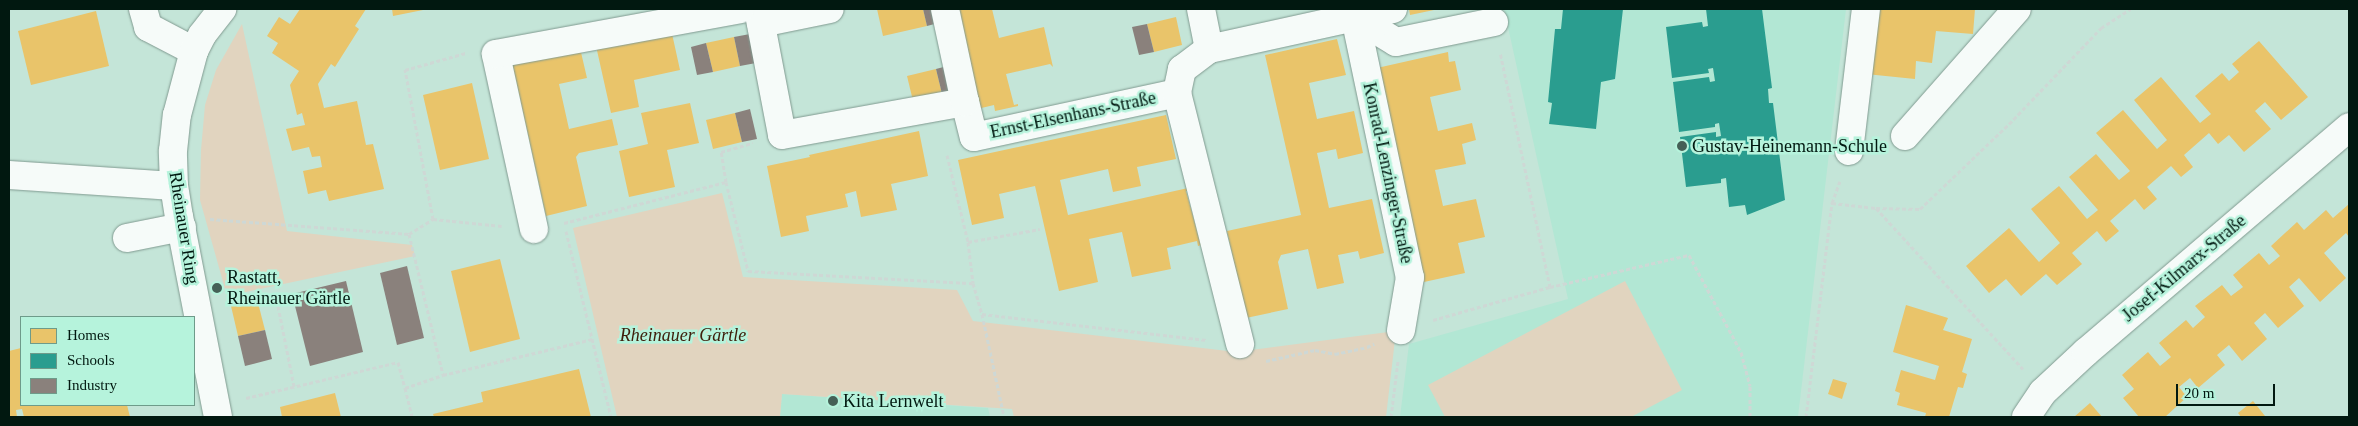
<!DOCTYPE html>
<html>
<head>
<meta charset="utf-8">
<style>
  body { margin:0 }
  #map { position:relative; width:2358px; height:426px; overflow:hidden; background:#c4e5d8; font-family:"Times New Roman",serif }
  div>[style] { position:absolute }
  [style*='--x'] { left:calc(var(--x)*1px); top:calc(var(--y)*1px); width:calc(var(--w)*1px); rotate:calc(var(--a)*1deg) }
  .built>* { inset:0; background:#b2e7d4 }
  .green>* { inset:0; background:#e1d4bf }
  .homes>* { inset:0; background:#e9c46a }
  .schools>* { inset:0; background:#2a9d8f }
  .industry>* { inset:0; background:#8a817c }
  .path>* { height:3px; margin-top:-1.5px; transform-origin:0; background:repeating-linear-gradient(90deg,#ced8d5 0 4px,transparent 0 6.5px) }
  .roads { filter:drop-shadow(0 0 1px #809a90) drop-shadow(0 0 1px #809a90) }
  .minor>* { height:28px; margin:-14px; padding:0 14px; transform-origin:14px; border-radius:14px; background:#f6fbf9 }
  .dots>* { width:14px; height:14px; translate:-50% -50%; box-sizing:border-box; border:2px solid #b6f3dc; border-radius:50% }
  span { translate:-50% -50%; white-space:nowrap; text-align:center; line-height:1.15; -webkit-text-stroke:5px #b6f3dc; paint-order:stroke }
  .street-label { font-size:18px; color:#011810 }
  .poi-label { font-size:18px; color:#011810 }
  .left { translate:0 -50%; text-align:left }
  .park-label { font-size:18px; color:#3f200d; font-style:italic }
  .frame { position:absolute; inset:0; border:10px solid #011810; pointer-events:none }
  .legend { position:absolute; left:20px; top:316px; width:175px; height:90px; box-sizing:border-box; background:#b6f3dc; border:1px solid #6e9b8a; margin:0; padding:6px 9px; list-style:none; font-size:15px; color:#011810 }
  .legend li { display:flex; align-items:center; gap:10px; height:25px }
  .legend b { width:25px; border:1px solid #6e9b8a }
  .scale { position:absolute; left:2176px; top:384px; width:99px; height:22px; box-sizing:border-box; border:2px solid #011810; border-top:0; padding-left:6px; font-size:15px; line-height:18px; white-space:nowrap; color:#011810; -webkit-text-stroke:4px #b6f3dc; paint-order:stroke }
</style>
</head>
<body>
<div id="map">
  <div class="built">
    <i style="clip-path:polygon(1504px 9px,1846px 9px,1798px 417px,1400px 417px,1409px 344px,1568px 299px)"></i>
    <i style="clip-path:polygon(782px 394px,988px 408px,990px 417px,780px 417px)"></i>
  </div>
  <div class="green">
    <i style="clip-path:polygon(242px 24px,287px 231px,412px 245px,415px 256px,227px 296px,200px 200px,201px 150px,205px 105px,216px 70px)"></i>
    <i style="clip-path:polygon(722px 193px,743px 277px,957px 290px,973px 321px,1236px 352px,1396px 331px,1386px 417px,1014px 417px,1012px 409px,782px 394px,780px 417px,617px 417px,573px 228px)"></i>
    <i style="clip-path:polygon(1625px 281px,1682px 390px,1631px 417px,1445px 417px,1428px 385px)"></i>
  </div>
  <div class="homes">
    <i style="clip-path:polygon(300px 9px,366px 9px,355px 26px,359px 29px,335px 67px,331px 64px,318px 84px,324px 108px,357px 101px,366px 145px,373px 144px,384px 189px,329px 201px,326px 190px,308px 194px,303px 171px,322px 167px,320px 156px,312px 157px,309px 147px,292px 151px,286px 129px,305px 125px,302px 113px,297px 115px,290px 85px,299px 71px,272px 53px,278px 43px,267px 36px,279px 17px,290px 24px)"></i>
    <i style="clip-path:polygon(392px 9px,423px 9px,423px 10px,393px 16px)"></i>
    <i style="clip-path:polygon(877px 9px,923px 9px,927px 26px,883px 36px)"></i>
    <i style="clip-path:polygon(951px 9px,992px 9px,999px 38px,1044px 27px,1053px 67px,1050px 64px,1006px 74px,1014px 105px,1018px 104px,1018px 106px,995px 111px,994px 105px,973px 110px)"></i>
    <i style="clip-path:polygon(1409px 9px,1434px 9px,1434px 10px,1410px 15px)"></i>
    <i style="clip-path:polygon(1876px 9px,1975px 9px,1973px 34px,1936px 31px,1932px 63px,1916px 61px,1915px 79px,1866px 74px)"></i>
    <i style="clip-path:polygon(96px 11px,109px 66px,31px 85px,18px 31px)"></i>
    <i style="clip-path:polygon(1176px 17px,1182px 45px,1154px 52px,1147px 24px)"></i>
    <i style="clip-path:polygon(671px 29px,680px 70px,634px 80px,639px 107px,611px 113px,596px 46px)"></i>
    <i style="clip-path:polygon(734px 37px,740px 66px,713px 72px,706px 43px)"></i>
    <i style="clip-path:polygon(1337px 39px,1346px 75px,1309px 83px,1317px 119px,1354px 111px,1363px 153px,1338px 159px,1336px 149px,1317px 153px,1329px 208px,1372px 199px,1384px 253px,1360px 259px,1358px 251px,1338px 255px,1344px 283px,1317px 289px,1308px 249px,1281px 255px,1278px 262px,1288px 309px,1246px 318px,1227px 231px,1301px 215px,1265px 55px)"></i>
    <i style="clip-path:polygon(2259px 41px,2308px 97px,2281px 120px,2265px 102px,2255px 111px,2271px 129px,2244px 152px,2229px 135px,2218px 144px,2209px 133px,2184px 155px,2193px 167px,2181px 177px,2171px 166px,2147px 187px,2157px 199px,2144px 210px,2135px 199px,2110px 221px,2119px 231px,2106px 242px,2097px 231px,2072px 253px,2082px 264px,2057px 285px,2046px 274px,2021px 296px,2006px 279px,1989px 293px,1966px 266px,2009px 228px,2039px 262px,2060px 243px,2031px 209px,2059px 186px,2087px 219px,2098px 210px,2069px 177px,2096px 154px,2119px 180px,2130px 171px,2096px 133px,2123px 110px,2157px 149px,2167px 140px,2134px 100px,2161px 77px,2200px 123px,2211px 114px,2195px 96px,2222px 73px,2229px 81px,2239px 72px,2232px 64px)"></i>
    <i style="clip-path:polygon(580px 48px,587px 78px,559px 84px,569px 129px,612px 119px,618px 145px,579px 153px,576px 157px,587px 206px,546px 216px,512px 63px)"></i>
    <i style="clip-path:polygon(1448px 52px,1449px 62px,1455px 61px,1461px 90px,1430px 97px,1438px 131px,1472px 123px,1476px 140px,1462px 144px,1466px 164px,1435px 170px,1443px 206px,1476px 199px,1485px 237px,1458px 243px,1465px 273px,1424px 282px,1377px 68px)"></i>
    <i style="clip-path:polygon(936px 69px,943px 98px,914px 105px,907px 76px)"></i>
    <i style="clip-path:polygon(472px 83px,489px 159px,440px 170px,423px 95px)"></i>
    <i style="clip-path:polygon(690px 103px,699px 143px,667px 150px,675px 187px,629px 197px,619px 151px,648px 144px,641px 113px)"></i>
    <i style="clip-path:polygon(735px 113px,742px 142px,713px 149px,706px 120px)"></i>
    <i style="clip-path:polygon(1166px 115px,1176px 159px,1137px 167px,1141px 186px,1113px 192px,1108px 169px,1060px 180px,1068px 215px,1188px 188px,1189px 191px,1186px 191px,1201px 245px,1198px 246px,1197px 241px,1167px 248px,1171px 269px,1132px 277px,1122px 232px,1089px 239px,1098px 282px,1059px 291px,1035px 186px,999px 194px,1004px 218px,972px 225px,958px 160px)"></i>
    <i style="clip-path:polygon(919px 131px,928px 176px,891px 184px,897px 210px,861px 217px,856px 191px,845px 194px,848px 207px,806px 216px,809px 231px,781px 237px,767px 166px,810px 157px,809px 155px)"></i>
    <i style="clip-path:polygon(2349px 204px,2349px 237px,2346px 233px,2324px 253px,2346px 278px,2320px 302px,2299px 278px,2289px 287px,2304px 306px,2278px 328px,2265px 313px,2254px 323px,2267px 339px,2242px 361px,2229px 345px,2217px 355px,2225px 365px,2198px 388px,2190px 378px,2179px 387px,2187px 397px,2165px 417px,2139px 417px,2123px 398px,2134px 389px,2122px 375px,2148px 352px,2160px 366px,2171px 357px,2159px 343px,2186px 320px,2193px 328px,2205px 317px,2195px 306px,2222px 285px,2231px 296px,2243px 287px,2233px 275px,2259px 253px,2269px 265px,2280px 256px,2271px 246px,2297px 222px,2304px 230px,2326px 210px,2333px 218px)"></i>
    <i style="clip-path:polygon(500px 259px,520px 339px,470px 352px,451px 271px)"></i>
    <i style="clip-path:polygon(257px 299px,265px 330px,238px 336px,231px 306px)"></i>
    <i style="clip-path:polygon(1906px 305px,1948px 318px,1943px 330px,1972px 339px,1962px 372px,1967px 374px,1963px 388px,1958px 387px,1949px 417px,1925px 417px,1926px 413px,1897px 405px,1900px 393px,1895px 391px,1901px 370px,1935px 380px,1939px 366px,1893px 352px)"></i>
    <i style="clip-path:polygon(21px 348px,21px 405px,127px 405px,130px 417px,24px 417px,22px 409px,16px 410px,17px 417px,9px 417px,9px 351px)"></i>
    <i style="clip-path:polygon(579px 369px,591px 417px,434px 417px,433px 414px,483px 402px,481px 392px)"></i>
    <i style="clip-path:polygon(1833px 379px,1847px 383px,1842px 399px,1828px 394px)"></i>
    <i style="clip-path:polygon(335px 393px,341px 417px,282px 417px,280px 407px)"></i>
    <i style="clip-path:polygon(2253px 401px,2265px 416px,2241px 417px,2238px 413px)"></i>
    <i style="clip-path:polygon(2090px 403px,2102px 417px,2074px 417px)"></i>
  </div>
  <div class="schools">
    <i style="clip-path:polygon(1563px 9px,1623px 9px,1615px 79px,1601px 82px,1596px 129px,1549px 124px,1552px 103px,1548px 102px,1555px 29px,1561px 29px)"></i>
    <i style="clip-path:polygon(1706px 9px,1762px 9px,1772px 88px,1768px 89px,1769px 103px,1773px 103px,1785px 200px,1747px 215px,1745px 205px,1729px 207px,1726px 178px,1721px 179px,1721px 183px,1686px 187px,1680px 137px,1716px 132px,1716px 137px,1721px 136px,1719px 123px,1715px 124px,1715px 127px,1679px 132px,1673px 82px,1709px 77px,1710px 82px,1715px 81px,1713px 68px,1708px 69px,1709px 73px,1672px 78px,1666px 27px,1702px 22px,1703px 27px,1708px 26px)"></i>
  </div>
  <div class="industry">
    <i style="clip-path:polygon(923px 9px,939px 9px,942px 22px,927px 26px)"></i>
    <i style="clip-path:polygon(1147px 24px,1154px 52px,1139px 55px,1132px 27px)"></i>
    <i style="clip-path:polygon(750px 34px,756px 63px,740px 66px,734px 37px)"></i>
    <i style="clip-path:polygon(706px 43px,713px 72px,697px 75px,691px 47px)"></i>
    <i style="clip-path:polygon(951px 65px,958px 95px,943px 98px,936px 69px)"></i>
    <i style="clip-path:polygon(750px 109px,757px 139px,742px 142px,735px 113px)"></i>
    <i style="clip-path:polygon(407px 266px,424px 338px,397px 345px,380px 273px)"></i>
    <i style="clip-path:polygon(346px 281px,363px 352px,310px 366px,292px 294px)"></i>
    <i style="clip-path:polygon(265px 330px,272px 359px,245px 366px,238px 336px)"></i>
  </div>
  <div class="path">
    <i style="--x:947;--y:155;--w:89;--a:76.4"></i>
    <i style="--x:968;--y:242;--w:41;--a:83"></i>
    <i style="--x:726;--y:182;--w:30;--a:-99"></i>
    <i style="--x:721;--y:152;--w:33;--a:-16"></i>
    <i style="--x:1832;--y:203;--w:44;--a:6.5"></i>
    <i style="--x:1876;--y:208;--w:218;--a:47.6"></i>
    <i style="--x:1876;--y:208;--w:44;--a:1.3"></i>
    <i style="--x:1920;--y:209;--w:123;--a:-43.7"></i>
    <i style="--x:2009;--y:124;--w:133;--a:-46.2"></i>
    <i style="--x:2101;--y:28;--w:35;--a:-33"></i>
    <i style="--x:210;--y:219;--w:200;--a:4.3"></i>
    <i style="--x:409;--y:234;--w:28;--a:-32"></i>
    <i style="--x:433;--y:219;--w:69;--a:5.8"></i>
    <i style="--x:433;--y:219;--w:152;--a:-100.6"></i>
    <i style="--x:405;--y:70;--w:63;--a:-15.6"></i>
    <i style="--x:564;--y:223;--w:167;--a:-14.2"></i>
    <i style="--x:726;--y:182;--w:92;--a:76.1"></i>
    <i style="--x:748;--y:271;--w:225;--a:3.1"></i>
    <i style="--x:973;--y:283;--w:32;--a:74"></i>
    <i style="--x:982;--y:314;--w:226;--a:6.6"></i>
    <i style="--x:566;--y:231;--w:191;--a:76.4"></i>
    <i style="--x:409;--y:234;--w:145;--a:76.4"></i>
    <i style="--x:968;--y:242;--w:73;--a:-10.2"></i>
    <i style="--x:1550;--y:287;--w:143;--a:-13"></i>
    <i style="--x:1689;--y:255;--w:110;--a:61.8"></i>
    <i style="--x:1741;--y:352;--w:35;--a:75"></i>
    <i style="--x:1750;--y:386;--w:31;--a:90"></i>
    <i style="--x:278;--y:306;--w:82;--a:78.7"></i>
    <i style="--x:982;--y:314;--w:105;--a:77.9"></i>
    <i style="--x:1433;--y:320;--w:122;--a:-15.8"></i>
    <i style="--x:1550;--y:287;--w:240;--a:-102"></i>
    <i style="--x:1266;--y:361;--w:50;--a:-12.7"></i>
    <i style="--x:1315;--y:350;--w:20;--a:11"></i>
    <i style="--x:1335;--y:354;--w:33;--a:-12"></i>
    <i style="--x:1367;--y:347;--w:8;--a:-23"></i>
    <i style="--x:405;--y:388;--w:30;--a:76"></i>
    <i style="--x:246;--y:398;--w:156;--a:-13.3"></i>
    <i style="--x:398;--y:362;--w:27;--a:75"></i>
    <i style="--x:405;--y:388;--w:40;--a:-18.9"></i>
    <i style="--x:443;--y:375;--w:154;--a:-13.5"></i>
    <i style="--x:1391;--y:417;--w:56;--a:-82.9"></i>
    <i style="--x:1806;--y:417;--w:216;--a:-83.1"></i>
    <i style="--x:1832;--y:203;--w:23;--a:-70"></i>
  </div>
  <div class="roads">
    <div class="minor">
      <i style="--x:143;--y:9;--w:19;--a:74"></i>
      <i style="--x:148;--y:27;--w:52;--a:27.6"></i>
      <i style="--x:758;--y:9;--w:128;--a:79.2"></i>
      <i style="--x:782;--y:135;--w:186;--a:-10.2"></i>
      <i style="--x:965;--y:102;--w:36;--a:76"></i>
      <i style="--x:974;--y:137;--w:208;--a:-12.2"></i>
      <i style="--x:945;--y:9;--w:95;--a:77.9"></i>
      <i style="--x:1201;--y:9;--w:41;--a:78.7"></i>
      <i style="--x:1209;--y:49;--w:34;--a:143"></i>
      <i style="--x:1182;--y:69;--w:25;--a:102"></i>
      <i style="--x:1177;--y:93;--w:259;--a:75.9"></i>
      <i style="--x:1393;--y:9;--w:39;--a:168"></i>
      <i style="--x:1355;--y:17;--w:266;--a:78.1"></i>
      <i style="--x:1410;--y:277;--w:54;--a:99.6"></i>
      <i style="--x:761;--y:23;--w:70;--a:-11.5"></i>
      <i style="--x:1209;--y:49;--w:149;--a:-12.4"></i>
      <i style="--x:1355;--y:17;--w:48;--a:31.4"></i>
      <i style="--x:1396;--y:42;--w:100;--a:-11.5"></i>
      <i style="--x:1905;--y:136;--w:169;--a:-48.6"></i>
      <i style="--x:1849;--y:151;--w:143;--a:-83.2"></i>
      <i style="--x:9;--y:175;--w:165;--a:3.8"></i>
      <i style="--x:534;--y:229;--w:179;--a:-102.3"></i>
      <i style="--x:496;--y:54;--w:248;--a:-10.4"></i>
      <i style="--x:127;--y:238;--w:56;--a:-11.3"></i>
      <i style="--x:218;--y:417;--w:204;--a:-101"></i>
      <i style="--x:179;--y:217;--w:31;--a:-99"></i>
      <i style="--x:174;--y:186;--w:35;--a:-92"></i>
      <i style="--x:173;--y:151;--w:36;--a:-84"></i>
      <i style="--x:177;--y:115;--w:66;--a:-75.1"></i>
      <i style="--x:194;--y:51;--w:18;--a:-63"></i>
      <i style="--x:202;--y:35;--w:33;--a:-52"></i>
      <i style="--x:2026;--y:417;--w:30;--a:-56"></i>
      <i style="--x:2043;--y:392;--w:59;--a:-42.9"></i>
      <i style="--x:2086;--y:352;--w:346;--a:-40.5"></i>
    </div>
  </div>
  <div class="dots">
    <i style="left:1682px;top:146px;background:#456056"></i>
    <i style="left:217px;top:288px;background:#456056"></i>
    <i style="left:833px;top:401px;background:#456056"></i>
  </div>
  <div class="street-label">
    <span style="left:1073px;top:115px;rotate:-12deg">Ernst-Elsenhans-Straße</span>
    <span style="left:1388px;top:173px;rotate:78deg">Konrad-Lenzinger-Straße</span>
    <span style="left:184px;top:228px;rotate:81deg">Rheinauer Ring</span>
    <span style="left:2184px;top:268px;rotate:-40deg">Josef-Kilmarx-Straße</span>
  </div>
  <div class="poi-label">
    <span class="left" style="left:1692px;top:146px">Gustav-Heinemann-Schule</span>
    <span class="left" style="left:227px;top:288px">Rastatt,<br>Rheinauer Gärtle</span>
    <span class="left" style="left:843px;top:401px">Kita Lernwelt</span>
  </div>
  <div class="park-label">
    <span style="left:683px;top:335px">Rheinauer Gärtle</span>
  </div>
  <div class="frame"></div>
  <ul class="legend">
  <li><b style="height:14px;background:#e9c46a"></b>Homes</li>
  <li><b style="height:14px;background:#2a9d8f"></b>Schools</li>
  <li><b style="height:14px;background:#8a817c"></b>Industry</li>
  </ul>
  <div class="scale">20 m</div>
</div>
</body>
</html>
